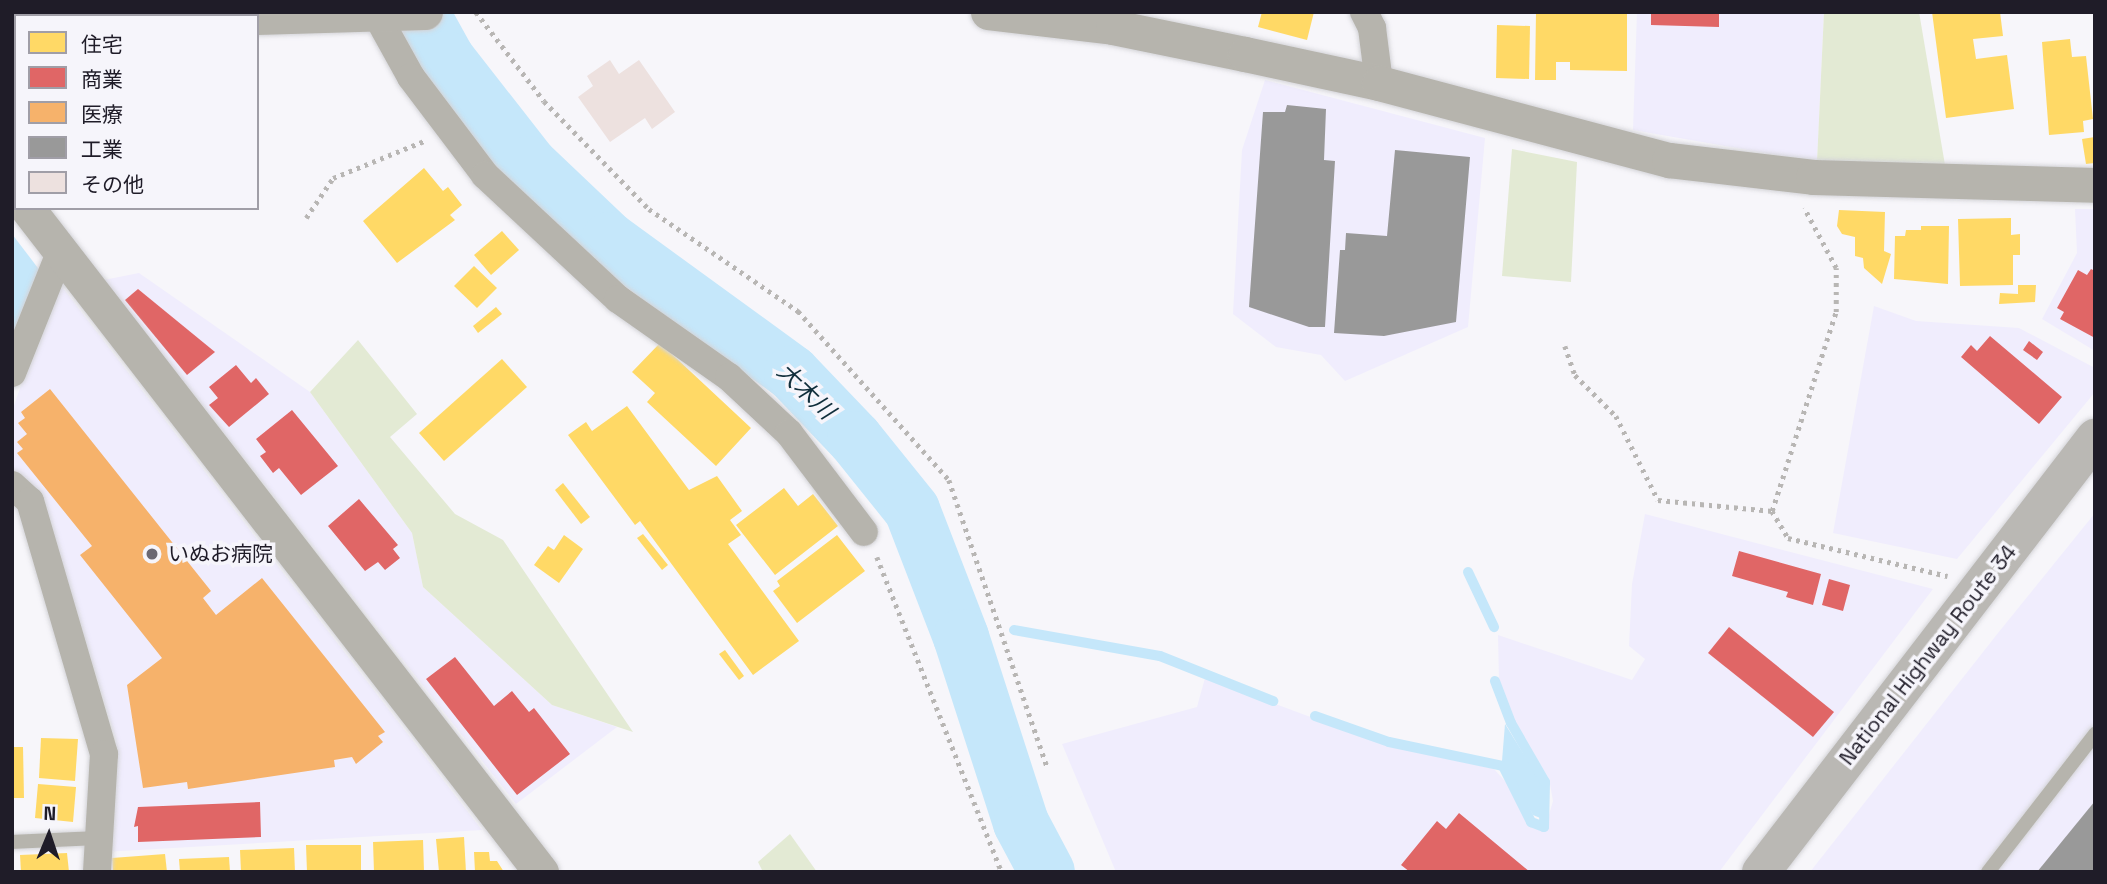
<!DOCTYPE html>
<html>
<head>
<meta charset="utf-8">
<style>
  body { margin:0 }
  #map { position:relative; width:2107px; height:884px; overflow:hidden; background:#f7f6fa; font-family:"Space Grotesk","Noto Sans JP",sans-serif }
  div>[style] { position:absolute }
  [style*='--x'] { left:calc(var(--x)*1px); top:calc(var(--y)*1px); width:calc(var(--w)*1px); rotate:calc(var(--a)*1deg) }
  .built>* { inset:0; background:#f0edfd }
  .green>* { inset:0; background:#e3ead4 }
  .water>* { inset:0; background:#c5e7fa }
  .homes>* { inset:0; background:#ffd966 }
  .shops>* { inset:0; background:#e06666 }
  .health>* { inset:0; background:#f6b26b }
  .industry>* { inset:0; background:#999 }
  .stream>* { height:10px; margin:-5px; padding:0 5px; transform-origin:5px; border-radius:5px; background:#c5e7fa }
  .river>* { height:56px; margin:-28px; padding:0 28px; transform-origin:28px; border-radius:28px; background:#c5e7fa }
  .building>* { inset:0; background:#ede1df }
  .path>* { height:4.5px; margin-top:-2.25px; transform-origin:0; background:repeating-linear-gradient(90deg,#b8b6b4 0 3.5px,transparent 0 8.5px) }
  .roads { filter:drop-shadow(0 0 2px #d4d4d8) drop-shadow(0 0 2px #d4d4d8) }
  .service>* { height:14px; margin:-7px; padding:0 7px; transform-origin:7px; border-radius:7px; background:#b6b4ad }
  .minor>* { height:28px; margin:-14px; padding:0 14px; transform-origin:14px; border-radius:14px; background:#b6b4ad }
  .tertiary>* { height:35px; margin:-17.5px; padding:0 17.5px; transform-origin:17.5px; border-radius:17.5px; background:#b6b4ad }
  .trunk>* { height:38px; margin:-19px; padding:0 19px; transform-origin:19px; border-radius:19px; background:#bab8b4 }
  .dots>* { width:19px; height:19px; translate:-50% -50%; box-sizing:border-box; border:4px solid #f6f5fb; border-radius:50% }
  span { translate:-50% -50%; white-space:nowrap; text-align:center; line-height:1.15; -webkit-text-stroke:7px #f6f5fb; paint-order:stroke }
  .poi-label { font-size:21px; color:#1f1c28 }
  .left { translate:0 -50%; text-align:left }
  .street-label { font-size:21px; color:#1f1c28 }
  .water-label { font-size:23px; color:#102e3b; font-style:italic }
  .frame { position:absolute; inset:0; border:14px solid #1f1c28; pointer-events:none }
  .legend { position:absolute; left:14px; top:14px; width:245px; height:196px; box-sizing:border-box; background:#f6f5fb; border:2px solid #a09ea7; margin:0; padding:9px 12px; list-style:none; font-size:21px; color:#1f1c28 }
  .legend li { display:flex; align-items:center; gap:14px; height:35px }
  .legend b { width:35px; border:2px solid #a09ea7 }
  .north { position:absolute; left:14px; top:800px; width:70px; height:70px; -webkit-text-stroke:5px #f6f5fb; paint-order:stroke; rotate:2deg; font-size:19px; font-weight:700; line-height:28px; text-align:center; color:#1f1c28 }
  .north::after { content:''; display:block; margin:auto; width:24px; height:32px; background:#1f1c28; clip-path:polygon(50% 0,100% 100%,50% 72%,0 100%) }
</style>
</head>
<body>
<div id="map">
  <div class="built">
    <i style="clip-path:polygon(1637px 12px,1824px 12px,1817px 162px,1633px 130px)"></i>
    <i style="clip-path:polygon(1265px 80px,1485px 138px,1468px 327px,1345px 381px,1321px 355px,1276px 347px,1233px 314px,1242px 150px)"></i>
    <i style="clip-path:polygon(2075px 209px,2095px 209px,2095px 351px,2042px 319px,2077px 253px)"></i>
    <i style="clip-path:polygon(139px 273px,310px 392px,412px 533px,423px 587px,552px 705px,617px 727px,516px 804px,104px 280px)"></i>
    <i style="clip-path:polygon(63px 288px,482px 830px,104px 852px,116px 739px,42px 500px,12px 477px,12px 411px,53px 294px)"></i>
    <i style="clip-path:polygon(1874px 306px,1916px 321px,2019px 328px,2095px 368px,2095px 392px,1957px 559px,1833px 533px)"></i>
    <i style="clip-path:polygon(2095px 513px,2095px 872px,1810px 872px,1998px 633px)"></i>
    <i style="clip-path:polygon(1645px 514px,1933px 589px,1719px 872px,1116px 872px,1062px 744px,1197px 707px,1205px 678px,1389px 746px,1494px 769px,1513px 790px,1531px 827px,1544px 832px,1553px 801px,1549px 779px,1512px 717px,1499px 681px,1498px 635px,1632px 680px,1645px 659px,1629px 646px,1632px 584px)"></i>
  </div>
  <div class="green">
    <i style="clip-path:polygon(1824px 12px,1919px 12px,1945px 165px,1817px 162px)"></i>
    <i style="clip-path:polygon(1512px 149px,1577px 162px,1571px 282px,1502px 276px)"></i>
    <i style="clip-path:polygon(358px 340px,417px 414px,390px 437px,455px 514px,503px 540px,633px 732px,552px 705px,423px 587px,412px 533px,310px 392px)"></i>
    <i style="clip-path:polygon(790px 834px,817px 872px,763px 872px,758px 862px)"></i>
  </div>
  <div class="water">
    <i style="clip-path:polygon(12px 234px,41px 272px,12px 348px)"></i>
    <i style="clip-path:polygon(1505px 724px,1543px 785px,1545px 820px,1533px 815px,1502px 761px)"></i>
  </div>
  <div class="homes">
    <i style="clip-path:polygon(1262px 12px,1314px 12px,1307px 40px,1258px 27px)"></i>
    <i style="clip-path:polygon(1536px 12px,1627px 13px,1627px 71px,1570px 70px,1570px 62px,1556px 62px,1556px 80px,1535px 80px)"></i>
    <i style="clip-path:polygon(1932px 12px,2000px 12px,2003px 36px,1973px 39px,1976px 59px,2007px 55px,2014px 109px,1946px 118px)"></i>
    <i style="clip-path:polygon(1497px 25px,1530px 26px,1529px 79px,1496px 78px)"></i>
    <i style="clip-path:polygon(2070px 39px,2072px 57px,2086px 56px,2093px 119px,2083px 121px,2084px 132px,2049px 135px,2042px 42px)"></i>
    <i style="clip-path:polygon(2095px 137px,2095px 163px,2086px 164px,2082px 139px)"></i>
    <i style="clip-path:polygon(424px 168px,443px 191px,448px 187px,462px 205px,450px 215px,455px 220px,397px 263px,363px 221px)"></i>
    <i style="clip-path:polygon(1839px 210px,1885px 212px,1884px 251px,1891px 254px,1882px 284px,1864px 268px,1863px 258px,1855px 256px,1855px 237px,1842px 234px,1837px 226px)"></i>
    <i style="clip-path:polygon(2011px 218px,2011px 235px,2020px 234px,2020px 255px,2013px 255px,2013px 285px,1960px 286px,1958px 219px)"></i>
    <i style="clip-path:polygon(1921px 226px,1949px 226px,1948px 284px,1894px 279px,1895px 236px,1905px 236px,1906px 230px,1921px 230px)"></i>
    <i style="clip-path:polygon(502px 231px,519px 250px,491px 275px,474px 255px)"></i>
    <i style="clip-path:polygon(474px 266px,497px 288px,477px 308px,454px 286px)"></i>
    <i style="clip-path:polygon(2018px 285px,2036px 285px,2035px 302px,1999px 304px,2000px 293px,2018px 294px)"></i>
    <i style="clip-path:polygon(496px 307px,502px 314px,478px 333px,473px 326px)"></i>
    <i style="clip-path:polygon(660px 343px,751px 428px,716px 466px,647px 402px,655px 393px,632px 372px)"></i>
    <i style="clip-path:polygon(502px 359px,527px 387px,444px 461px,419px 433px)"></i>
    <i style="clip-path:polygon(627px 406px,689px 490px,717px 476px,742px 511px,730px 520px,741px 535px,728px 544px,799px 641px,753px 675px,640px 521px,635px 525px,568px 435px,586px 422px,592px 431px)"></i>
    <i style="clip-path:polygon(563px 483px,590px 517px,581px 524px,555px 490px)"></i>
    <i style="clip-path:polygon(784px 488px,798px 506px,813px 494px,838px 526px,775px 575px,736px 525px)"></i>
    <i style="clip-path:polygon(643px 534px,668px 565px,662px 570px,637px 538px)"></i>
    <i style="clip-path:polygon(564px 535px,583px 549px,559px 583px,534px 565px,548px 546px,554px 550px)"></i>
    <i style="clip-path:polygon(837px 535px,865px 571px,797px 623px,773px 591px,780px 586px,777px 581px)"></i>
    <i style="clip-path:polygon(725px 650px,744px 676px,739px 680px,719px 654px)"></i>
    <i style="clip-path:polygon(41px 738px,78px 739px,75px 781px,39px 778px)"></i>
    <i style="clip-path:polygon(12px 747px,23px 747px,24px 798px,12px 798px)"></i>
    <i style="clip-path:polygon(38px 784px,76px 787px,73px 822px,35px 818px)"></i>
    <i style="clip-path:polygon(464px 837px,466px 872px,439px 872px,436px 839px)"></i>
    <i style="clip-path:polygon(423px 840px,424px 872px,374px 872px,373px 842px)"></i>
    <i style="clip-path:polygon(306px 845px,361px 845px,361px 872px,307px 872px)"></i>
    <i style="clip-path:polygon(294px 848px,295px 872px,241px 872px,240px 850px)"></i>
    <i style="clip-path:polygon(474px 852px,489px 852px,490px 861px,497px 861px,504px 872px,475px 872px)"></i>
    <i style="clip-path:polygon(67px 853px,69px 872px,21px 872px,20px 855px)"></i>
    <i style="clip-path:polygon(165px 854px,167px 872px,113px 872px,112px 858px)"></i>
    <i style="clip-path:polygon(229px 857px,230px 872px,180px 872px,179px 859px)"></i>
  </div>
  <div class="shops">
    <i style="clip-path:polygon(1651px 12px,1719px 12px,1719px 27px,1651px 25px)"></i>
    <i style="clip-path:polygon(2091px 269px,2095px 271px,2095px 338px,2060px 319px,2064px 312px,2057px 308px,2078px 270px,2087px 275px)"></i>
    <i style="clip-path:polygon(138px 289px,215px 352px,187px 375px,125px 300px)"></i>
    <i style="clip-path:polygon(1990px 336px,2062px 397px,2039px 424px,1961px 357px,1971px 345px,1977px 351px)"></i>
    <i style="clip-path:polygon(2029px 341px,2043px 352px,2037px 360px,2023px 350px)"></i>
    <i style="clip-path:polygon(236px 365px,251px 383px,256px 378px,269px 394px,229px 427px,209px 405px,218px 398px,209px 387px)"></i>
    <i style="clip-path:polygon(292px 410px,338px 466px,301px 495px,279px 468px,273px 473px,260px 456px,266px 452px,256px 439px)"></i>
    <i style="clip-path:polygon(359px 499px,398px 545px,393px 549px,400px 558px,385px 570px,378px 562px,365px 571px,328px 526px)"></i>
    <i style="clip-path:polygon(1739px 551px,1821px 574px,1813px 605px,1786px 597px,1788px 592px,1732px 576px)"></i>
    <i style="clip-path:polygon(1829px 579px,1850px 585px,1843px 611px,1822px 605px)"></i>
    <i style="clip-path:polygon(1729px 627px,1834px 712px,1813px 737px,1708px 653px)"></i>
    <i style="clip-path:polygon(455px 657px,494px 706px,512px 691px,529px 712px,534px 708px,570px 754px,517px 795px,426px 679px)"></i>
    <i style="clip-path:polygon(260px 802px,261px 837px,138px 842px,138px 826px,134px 827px,138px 807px)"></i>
    <i style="clip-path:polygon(1459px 813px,1530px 872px,1410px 872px,1401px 865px,1437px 821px,1446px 829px)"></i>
  </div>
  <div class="health">
    <i style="clip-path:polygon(50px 389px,211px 591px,203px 598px,216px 615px,262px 578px,385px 732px,378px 736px,383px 742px,356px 764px,352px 757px,334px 760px,335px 767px,188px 789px,187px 782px,143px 788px,127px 685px,162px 658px,80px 555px,92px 546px,17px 453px,23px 449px,17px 442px,27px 434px,18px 423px,25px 418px,21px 412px)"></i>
  </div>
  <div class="industry">
    <i style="clip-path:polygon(1287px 105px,1326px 109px,1324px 160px,1335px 161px,1325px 327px,1309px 327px,1249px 307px,1263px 112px,1285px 112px)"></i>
    <i style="clip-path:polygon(1395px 150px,1470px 157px,1456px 322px,1384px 336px,1334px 333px,1340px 250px,1345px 250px,1346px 233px,1387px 236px)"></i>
    <i style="clip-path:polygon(2095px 801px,2095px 872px,2037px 872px)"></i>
  </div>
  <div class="stream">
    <i style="--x:1468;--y:572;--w:61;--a:64.7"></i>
    <i style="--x:1014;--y:630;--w:148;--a:10.1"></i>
    <i style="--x:1160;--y:656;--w:122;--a:21.7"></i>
    <i style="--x:1315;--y:716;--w:78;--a:19.4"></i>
    <i style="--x:1389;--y:742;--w:116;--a:11.9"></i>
    <i style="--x:1503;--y:766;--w:63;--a:63.4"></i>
    <i style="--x:1531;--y:822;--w:14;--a:21"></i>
    <i style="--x:1544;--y:827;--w:45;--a:-88.7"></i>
    <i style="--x:1545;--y:782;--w:68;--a:-120"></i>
    <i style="--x:1511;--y:723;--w:45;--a:-110.9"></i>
  </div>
  <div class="river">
    <i style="--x:421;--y:12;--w:54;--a:61"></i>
    <i style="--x:447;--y:59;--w:133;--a:52"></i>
    <i style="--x:529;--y:164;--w:110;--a:43.5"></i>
    <i style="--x:609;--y:240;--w:226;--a:36"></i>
    <i style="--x:792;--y:373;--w:91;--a:46.3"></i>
    <i style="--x:855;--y:439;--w:91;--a:51.2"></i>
    <i style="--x:912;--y:510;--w:136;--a:68.9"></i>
    <i style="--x:961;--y:637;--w:195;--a:72.1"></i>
    <i style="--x:1021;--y:823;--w:55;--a:62"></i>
  </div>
  <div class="building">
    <i style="clip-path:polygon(610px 60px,619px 74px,639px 60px,675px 112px,652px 129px,645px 118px,610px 142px,578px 97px,593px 86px,587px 76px)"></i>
  </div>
  <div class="path">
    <i style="--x:476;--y:12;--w:112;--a:52.6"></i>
    <i style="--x:544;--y:101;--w:151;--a:45.8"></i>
    <i style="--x:649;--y:209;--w:181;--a:34.4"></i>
    <i style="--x:798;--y:311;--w:227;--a:48.2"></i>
    <i style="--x:949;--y:480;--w:305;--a:71.1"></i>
    <i style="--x:306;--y:218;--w:48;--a:-56"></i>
    <i style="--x:333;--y:178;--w:98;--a:-22.1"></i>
    <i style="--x:1565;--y:346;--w:31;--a:71"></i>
    <i style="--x:1575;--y:375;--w:58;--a:45"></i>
    <i style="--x:1616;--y:416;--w:94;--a:63.4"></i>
    <i style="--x:1658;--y:500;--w:115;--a:5.5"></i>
    <i style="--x:1772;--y:511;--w:31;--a:59"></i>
    <i style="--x:1788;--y:538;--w:164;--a:13.4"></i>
    <i style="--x:1772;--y:511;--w:209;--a:-72.2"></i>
    <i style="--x:1836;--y:312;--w:44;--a:-90"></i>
    <i style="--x:1836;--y:268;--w:68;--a:-118.1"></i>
    <i style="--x:877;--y:557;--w:339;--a:68.4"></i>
  </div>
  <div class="roads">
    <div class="service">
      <i style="--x:12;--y:842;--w:84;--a:-2.7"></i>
      <i style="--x:1988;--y:872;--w:175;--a:-52.2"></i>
    </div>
    <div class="minor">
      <i style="--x:375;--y:12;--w:74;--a:61"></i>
      <i style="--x:411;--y:77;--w:123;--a:52.9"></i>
      <i style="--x:485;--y:175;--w:182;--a:43"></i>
      <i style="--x:618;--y:299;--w:136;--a:35.1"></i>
      <i style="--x:729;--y:377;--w:82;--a:43"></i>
      <i style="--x:789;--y:433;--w:124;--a:52.9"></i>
      <i style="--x:1364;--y:12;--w:18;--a:63"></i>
      <i style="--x:1372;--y:28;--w:55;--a:82.7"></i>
      <i style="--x:12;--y:373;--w:129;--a:-68.2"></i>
      <i style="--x:12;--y:485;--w:24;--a:42"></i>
      <i style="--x:30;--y:501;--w:264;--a:73.7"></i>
      <i style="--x:104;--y:754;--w:118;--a:93.4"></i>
    </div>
    <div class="tertiary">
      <i style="--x:988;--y:12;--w:126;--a:6.8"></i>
      <i style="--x:1113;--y:27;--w:135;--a:11.6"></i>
      <i style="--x:1245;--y:54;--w:137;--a:12.2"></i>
      <i style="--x:1379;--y:83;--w:300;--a:14.9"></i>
      <i style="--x:1669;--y:160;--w:145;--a:6.7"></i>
      <i style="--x:1813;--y:177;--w:282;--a:1.6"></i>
      <i style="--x:257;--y:17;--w:168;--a:-1.7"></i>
      <i style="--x:12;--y:24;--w:4;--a:0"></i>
      <i style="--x:27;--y:208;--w:840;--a:52.26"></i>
    </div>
    <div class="trunk">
      <i style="--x:1761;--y:872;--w:548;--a:-52.42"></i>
    </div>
  </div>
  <div class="dots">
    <i style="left:152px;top:554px;background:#6b6872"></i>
  </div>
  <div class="poi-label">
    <span class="left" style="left:168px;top:554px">いぬお病院</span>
  </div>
  <div class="street-label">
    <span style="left:1928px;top:655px;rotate:-52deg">National Highway Route 34</span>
  </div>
  <div class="water-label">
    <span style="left:806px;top:391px;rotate:44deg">大木川</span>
  </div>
  <div class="frame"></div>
  <ul class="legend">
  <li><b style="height:19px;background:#ffd966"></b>住宅</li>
  <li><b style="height:19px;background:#e06666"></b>商業</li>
  <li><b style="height:19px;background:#f6b26b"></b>医療</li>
  <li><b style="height:19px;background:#999"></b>工業</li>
  <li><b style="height:19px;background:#ede1df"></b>その他</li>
  </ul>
  <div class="north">N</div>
</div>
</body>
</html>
